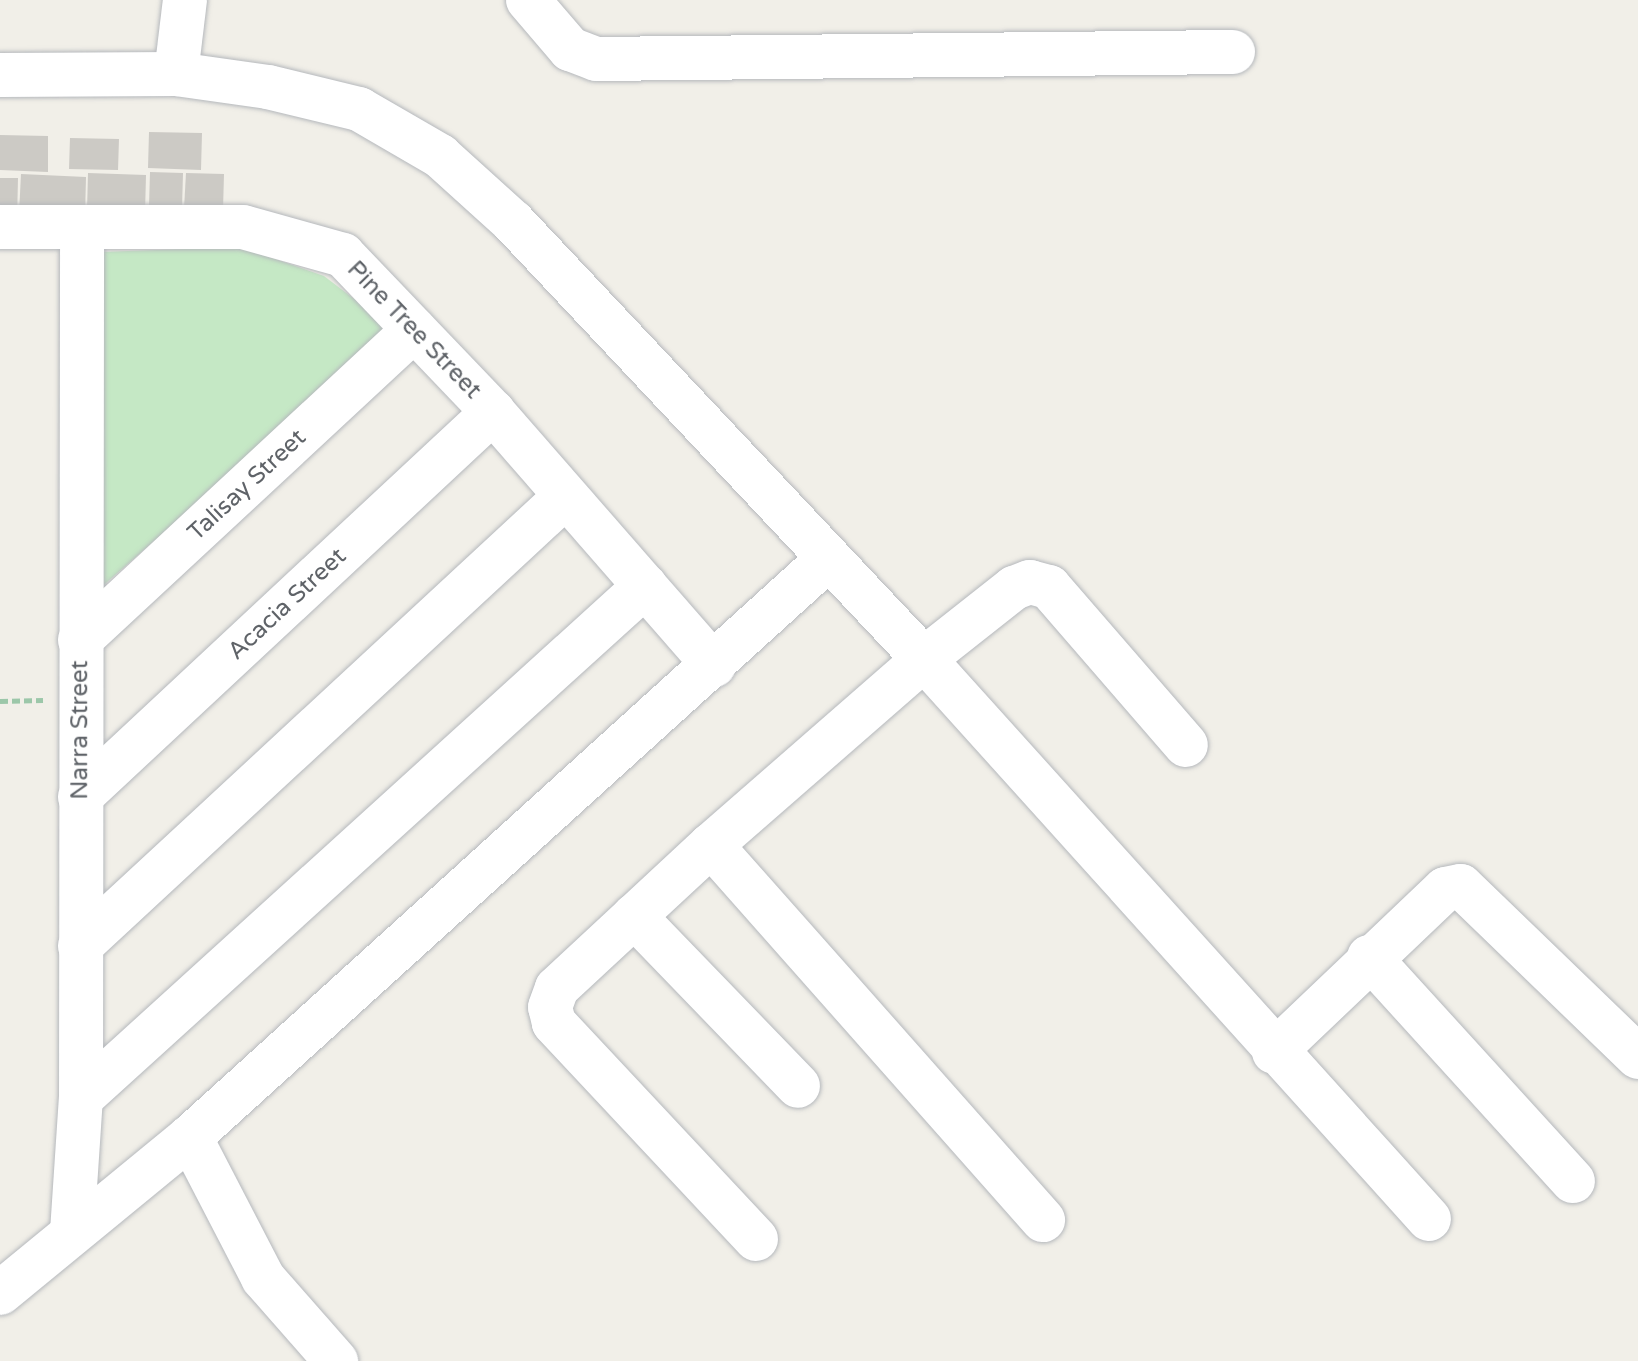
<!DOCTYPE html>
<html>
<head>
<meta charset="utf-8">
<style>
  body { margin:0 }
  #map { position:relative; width:1638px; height:1361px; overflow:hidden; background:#f1efe8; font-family:"Varela Round",sans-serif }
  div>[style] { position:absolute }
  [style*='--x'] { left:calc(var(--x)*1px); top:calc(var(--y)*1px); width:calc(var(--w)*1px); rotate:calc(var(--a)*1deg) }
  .green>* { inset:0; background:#c5e8c5 }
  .building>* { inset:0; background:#cccac5 }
  .path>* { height:5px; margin-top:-2.5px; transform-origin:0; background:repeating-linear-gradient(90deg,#9cc7a9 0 8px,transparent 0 12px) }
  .roads { filter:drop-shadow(0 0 2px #b5b8bc) drop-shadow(0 0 2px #b5b8bc) }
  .minor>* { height:44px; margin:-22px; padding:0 22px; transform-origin:22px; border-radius:22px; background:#fff }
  span { translate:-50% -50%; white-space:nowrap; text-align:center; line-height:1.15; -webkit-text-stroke:8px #fff; paint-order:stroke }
  .street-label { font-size:24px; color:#5f6368 }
</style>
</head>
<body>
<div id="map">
  <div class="green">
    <i style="clip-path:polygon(241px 247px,324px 276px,395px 330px,98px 590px,100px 252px)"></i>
  </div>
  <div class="building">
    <i style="clip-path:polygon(149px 132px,202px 133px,201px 170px,148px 168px)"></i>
    <i style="clip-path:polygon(0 135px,48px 136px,48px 172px,0 170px)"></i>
    <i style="clip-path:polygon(70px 138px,119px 139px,118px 170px,69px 169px)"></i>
    <i style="clip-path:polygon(150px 172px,183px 173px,182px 208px,149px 207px)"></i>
    <i style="clip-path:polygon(88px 173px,146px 175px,145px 213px,87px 211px)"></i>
    <i style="clip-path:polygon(186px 173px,224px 174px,223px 210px,184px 209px)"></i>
    <i style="clip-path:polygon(21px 174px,86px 177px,85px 216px,19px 214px)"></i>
    <i style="clip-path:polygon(0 178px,18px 178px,17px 220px,0 219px)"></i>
  </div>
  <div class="path">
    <i style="--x:0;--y:701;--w:43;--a:-1.3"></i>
  </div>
  <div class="roads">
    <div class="minor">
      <i style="--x:528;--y:0;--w:65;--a:49.4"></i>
      <i style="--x:570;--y:49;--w:28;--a:21"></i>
      <i style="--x:596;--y:59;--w:637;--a:-0.63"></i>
      <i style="--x:176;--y:74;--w:75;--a:-83.1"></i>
      <i style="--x:0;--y:75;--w:176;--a:-0.3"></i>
      <i style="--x:176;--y:74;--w:93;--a:8"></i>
      <i style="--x:268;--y:87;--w:94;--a:13.6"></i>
      <i style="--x:359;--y:109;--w:94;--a:30.1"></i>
      <i style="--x:440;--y:156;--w:98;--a:42.1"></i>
      <i style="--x:513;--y:222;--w:600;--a:46.76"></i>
      <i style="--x:924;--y:659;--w:754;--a:47.96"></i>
      <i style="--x:0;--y:227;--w:243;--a:0"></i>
      <i style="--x:243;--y:227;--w:104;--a:15.6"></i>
      <i style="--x:343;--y:255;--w:217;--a:46.3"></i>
      <i style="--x:493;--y:412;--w:336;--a:48.9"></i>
      <i style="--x:80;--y:640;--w:456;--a:-42.9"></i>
      <i style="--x:80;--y:797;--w:565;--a:-42.99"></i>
      <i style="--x:711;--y:845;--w:501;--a:48.48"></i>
      <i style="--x:634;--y:916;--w:236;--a:46"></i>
      <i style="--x:80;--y:946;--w:662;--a:-42.8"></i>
      <i style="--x:1369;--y:957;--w:303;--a:47.7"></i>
      <i style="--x:1274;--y:1052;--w:236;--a:-43.6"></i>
      <i style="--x:1445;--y:889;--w:16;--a:-11"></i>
      <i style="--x:1461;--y:886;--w:246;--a:44"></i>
      <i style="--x:81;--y:1098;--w:762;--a:-42.23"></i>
      <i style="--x:190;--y:1137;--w:159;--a:62.6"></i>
      <i style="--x:263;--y:1278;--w:111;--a:48.7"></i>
      <i style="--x:72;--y:1232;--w:134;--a:-86.2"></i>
      <i style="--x:81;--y:1098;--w:871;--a:-89.93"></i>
      <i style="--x:756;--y:1239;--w:296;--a:-133.1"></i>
      <i style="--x:554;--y:1023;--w:16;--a:-104"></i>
      <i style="--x:550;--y:1007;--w:20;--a:-70"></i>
      <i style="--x:557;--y:988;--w:210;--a:-42.9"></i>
      <i style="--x:711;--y:845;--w:283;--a:-41.1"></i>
      <i style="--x:924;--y:659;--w:115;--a:-38.3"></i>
      <i style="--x:1014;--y:588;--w:17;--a:-21"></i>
      <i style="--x:1030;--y:582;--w:20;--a:15"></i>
      <i style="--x:1049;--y:587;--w:209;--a:49.1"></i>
      <i style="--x:0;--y:1293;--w:246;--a:-39.4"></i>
      <i style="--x:190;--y:1137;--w:861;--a:-42.18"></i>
    </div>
  </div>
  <div class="street-label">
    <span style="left:414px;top:330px;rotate:46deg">Pine Tree Street</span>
    <span style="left:247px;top:485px;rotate:-43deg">Talisay Street</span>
    <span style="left:287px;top:604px;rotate:-43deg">Acacia Street</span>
    <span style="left:80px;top:730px;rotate:-90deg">Narra Street</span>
  </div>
</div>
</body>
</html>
